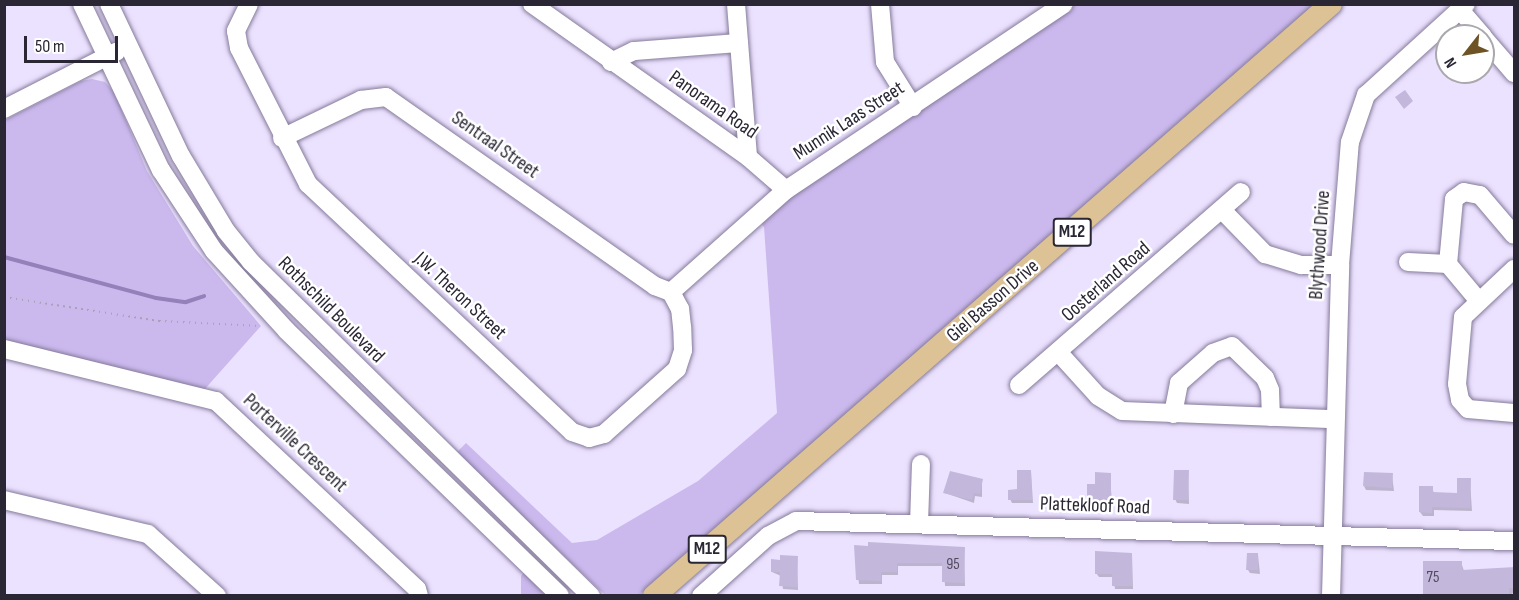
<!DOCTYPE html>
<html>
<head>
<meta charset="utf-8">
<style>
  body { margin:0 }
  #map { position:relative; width:1519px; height:600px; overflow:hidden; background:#ebe2ff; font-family:"Sofia Sans Condensed",sans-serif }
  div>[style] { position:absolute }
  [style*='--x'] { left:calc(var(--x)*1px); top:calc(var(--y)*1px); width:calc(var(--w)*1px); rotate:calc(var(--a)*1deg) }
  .green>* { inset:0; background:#cbb9ee }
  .shadow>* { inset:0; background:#0003 }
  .stream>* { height:4px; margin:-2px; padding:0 2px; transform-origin:2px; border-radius:2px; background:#9581b9 }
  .building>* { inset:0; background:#c3b8db }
  .path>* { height:2px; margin-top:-1px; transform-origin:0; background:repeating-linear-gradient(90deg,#a7a0b7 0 1.5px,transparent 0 6px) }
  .roads { filter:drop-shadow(0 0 2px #857a9a) drop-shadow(0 0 2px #857a9a) }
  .minor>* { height:18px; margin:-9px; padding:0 9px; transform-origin:9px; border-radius:9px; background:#fff }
  .major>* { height:22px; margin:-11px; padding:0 11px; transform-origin:11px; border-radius:11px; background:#ddc295 }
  span { translate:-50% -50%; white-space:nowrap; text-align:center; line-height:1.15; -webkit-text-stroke:5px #fff; paint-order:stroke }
  .number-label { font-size:16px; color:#504a5d }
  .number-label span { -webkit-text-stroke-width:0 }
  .shield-label span { padding:2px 4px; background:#fff; border:2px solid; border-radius:4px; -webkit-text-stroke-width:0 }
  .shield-label { font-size:18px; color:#2a2633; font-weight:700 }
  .street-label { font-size:20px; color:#2a2633 }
  .frame { position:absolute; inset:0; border:6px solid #2a2633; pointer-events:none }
  .north { position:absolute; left:1435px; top:24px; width:60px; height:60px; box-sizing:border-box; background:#fff; border:2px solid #aaa8ad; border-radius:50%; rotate:239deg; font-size:16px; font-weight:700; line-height:24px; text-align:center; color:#2a2633 }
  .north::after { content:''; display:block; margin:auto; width:21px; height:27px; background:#6e5325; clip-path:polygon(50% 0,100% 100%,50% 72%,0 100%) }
  .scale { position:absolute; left:24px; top:36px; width:94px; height:27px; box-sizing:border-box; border:3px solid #2a2633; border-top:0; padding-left:8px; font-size:18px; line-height:21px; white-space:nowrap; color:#2a2633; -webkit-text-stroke:4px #fff; paint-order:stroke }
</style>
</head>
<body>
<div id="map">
  <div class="green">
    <i style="clip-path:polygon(1073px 5px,1314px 5px,639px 595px,605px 595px,456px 453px,466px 443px,572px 543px,597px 540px,698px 481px,777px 413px,764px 227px,760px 222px,794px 192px)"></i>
    <i style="clip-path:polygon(92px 79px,105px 82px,114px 92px,147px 171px,193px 246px,261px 326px,204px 390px,5px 342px,5px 120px,81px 81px)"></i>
    <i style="clip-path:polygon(527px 569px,552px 595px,521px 595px,521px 576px)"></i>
  </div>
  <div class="shadow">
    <i style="clip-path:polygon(1031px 472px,1033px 503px,1012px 503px,1010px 499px)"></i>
    <i style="clip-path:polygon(1188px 472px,1189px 504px,1177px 503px,1175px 499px)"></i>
    <i style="clip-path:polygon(1110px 475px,1112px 503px,1090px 502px,1088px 498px,1096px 486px)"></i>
    <i style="clip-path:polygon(1392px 475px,1394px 491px,1366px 490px,1364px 486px)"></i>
    <i style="clip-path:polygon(982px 480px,982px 497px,975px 496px,974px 503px,945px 493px)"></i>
    <i style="clip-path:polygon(1470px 480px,1472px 511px,1434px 510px,1434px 516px,1423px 516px,1420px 512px,1432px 488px,1434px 493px,1458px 494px)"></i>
    <i style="clip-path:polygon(855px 547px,964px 549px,965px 586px,945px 586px,944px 566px,898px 566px,898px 575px,882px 575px,882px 584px,859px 584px)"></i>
    <i style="clip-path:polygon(1132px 554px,1133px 589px,1115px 589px,1113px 577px,1099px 577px,1096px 573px)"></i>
    <i style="clip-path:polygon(1258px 555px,1260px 574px,1250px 573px,1248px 570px)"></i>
    <i style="clip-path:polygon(797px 557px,798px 590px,783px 589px,781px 576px,772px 572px,781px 561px)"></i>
    <i style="clip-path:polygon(1461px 562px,1464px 571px,1514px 569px,1514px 591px,1511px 596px,1424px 596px)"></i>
  </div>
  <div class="stream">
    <i style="--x:4;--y:257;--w:157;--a:15.1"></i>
    <i style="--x:156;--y:298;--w:30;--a:8"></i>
    <i style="--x:186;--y:302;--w:19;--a:-18"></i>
  </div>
  <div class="building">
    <i style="clip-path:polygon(1405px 90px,1413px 101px,1404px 109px,1395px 97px)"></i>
    <i style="clip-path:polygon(1017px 470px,1031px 470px,1032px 500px,1008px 500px,1008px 490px,1017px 489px)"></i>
    <i style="clip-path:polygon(1174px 470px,1189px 470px,1188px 500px,1173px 500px)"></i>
    <i style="clip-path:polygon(950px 471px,983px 479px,980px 494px,974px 493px,972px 500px,943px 493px)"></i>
    <i style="clip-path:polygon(1095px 472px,1111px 473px,1111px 499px,1087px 499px,1087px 484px,1095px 484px)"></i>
    <i style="clip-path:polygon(1364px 472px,1393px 473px,1392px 488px,1363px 486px)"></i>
    <i style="clip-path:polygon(1457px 478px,1471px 478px,1470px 508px,1432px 507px,1432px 513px,1419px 512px,1419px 486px,1433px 486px,1433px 492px,1457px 493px)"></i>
    <i style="clip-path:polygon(868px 542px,965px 547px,964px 583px,942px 582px,942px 563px,897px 563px,897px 572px,881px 572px,881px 581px,856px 580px,854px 545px,868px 546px)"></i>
    <i style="clip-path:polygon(1095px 551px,1132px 553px,1132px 586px,1112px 586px,1112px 574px,1095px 574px)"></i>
    <i style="clip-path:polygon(1247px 553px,1258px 553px,1258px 570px,1246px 570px)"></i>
    <i style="clip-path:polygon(780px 555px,798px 556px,797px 587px,779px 586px,780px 572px,771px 572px,771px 559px,780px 560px)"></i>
    <i style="clip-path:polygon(1423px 561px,1462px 561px,1462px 570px,1515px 567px,1515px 588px,1509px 588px,1509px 596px,1423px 596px)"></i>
  </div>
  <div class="path">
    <i style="--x:4;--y:297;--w:157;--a:8.8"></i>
    <i style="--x:159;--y:321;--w:102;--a:2.8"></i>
  </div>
  <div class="roads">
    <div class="minor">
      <i style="--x:82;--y:4;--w:184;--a:64.6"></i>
      <i style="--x:161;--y:170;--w:97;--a:56.8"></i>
      <i style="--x:214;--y:251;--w:108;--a:47.6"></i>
      <i style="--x:287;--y:331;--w:380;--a:44.1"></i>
      <i style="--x:109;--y:4;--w:168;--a:64.7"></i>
      <i style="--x:181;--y:156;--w:87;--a:59"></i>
      <i style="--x:226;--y:231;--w:40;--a:51"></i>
      <i style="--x:251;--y:262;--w:477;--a:44.5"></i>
      <i style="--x:249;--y:4;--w:30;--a:116"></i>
      <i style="--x:236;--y:31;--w:17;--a:80"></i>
      <i style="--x:239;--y:48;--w:153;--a:63.1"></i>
      <i style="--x:308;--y:184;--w:362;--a:43.2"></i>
      <i style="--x:572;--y:432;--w:18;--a:19"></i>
      <i style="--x:589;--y:438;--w:16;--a:-15"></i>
      <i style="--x:604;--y:434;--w:98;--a:-41.7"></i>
      <i style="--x:677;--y:369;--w:20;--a:-72"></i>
      <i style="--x:683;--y:350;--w:23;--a:-92"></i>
      <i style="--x:682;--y:327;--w:18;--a:-96"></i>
      <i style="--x:680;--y:309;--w:19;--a:-118"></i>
      <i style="--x:532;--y:4;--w:265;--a:35.3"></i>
      <i style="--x:748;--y:157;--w:50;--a:41"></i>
      <i style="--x:736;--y:4;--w:153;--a:85.5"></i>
      <i style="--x:880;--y:4;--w:58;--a:85.1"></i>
      <i style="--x:885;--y:62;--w:53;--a:58.1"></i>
      <i style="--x:1460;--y:10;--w:35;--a:49"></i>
      <i style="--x:1483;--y:37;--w:48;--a:49.3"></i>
      <i style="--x:611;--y:62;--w:25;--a:-26"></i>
      <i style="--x:634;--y:51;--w:105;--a:-4.4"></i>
      <i style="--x:4;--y:109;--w:126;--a:-27"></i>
      <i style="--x:282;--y:138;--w:88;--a:-25.7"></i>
      <i style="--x:361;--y:100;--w:25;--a:-7"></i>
      <i style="--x:386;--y:97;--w:329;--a:35.1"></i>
      <i style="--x:655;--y:286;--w:17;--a:21"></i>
      <i style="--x:1222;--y:210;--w:62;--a:45.7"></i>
      <i style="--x:1265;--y:254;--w:38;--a:17"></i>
      <i style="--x:1301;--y:265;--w:39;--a:0"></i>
      <i style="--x:1408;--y:262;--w:40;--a:2.9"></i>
      <i style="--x:1514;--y:269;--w:70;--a:136.7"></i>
      <i style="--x:1463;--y:317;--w:67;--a:95.1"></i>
      <i style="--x:1457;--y:384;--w:16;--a:79"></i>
      <i style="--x:1460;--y:400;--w:12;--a:48"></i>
      <i style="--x:1468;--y:409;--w:46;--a:5"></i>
      <i style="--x:671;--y:292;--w:154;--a:-41.6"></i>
      <i style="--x:786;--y:190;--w:334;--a:-33.8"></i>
      <i style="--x:1478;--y:300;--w:47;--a:-129.8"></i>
      <i style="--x:1448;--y:264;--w:65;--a:-84.7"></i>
      <i style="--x:1454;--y:199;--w:12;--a:-35"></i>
      <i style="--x:1464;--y:192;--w:16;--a:11"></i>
      <i style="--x:1480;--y:195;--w:52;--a:49.6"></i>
      <i style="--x:4;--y:349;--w:218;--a:13.8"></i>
      <i style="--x:216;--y:401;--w:275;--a:43.1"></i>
      <i style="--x:417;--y:589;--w:7;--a:74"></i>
      <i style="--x:1059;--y:353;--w:58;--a:47.8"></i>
      <i style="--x:1098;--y:396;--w:28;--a:32"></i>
      <i style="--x:1122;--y:411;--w:213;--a:2.2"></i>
      <i style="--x:1019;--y:385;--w:294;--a:-41"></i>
      <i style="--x:1173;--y:414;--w:32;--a:-79"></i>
      <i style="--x:1179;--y:383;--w:45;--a:-41.4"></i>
      <i style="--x:1213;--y:353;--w:20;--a:-20"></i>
      <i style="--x:1232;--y:346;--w:46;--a:44.1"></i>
      <i style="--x:1265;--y:378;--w:13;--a:67"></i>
      <i style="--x:1270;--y:390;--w:27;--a:88"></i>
      <i style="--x:4;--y:500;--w:148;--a:13.3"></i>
      <i style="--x:148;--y:534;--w:93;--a:41.9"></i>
      <i style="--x:919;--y:524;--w:60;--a:-88.1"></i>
      <i style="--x:701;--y:596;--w:90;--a:-41.8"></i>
      <i style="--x:768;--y:536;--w:32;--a:-28"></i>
      <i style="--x:796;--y:521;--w:718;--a:1.6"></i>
      <i style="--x:1331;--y:596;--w:331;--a:-88.4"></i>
      <i style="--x:1340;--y:265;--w:123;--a:-85.4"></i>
      <i style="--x:1350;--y:142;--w:50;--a:-71.2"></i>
      <i style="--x:1366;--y:95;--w:135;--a:-42.3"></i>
    </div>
    <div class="major">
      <i style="--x:654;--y:596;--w:899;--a:-41.17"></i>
    </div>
  </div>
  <div class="number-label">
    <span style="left:953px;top:565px">95</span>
    <span style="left:1433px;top:578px">75</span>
  </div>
  <div class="shield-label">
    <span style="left:1072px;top:232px">M12</span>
    <span style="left:707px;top:549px">M12</span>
  </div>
  <div class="street-label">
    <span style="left:713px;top:105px;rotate:35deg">Panorama Road</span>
    <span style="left:849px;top:121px;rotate:-33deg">Munnik Laas Street</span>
    <span style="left:495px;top:145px;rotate:35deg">Sentraal Street</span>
    <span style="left:1320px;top:245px;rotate:-86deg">Blythwood Drive</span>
    <span style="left:1106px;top:282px;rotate:-41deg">Oosterland Road</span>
    <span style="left:460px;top:296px;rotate:43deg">J.W. Theron Street</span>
    <span style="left:993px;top:301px;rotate:-41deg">Giel Basson Drive</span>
    <span style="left:331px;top:310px;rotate:45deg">Rothschild Boulevard</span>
    <span style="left:295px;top:443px;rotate:43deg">Porterville Crescent</span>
    <span style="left:1095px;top:506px;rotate:2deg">Plattekloof Road</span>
  </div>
  <div class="frame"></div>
  <div class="north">N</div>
  <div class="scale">50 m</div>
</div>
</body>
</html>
